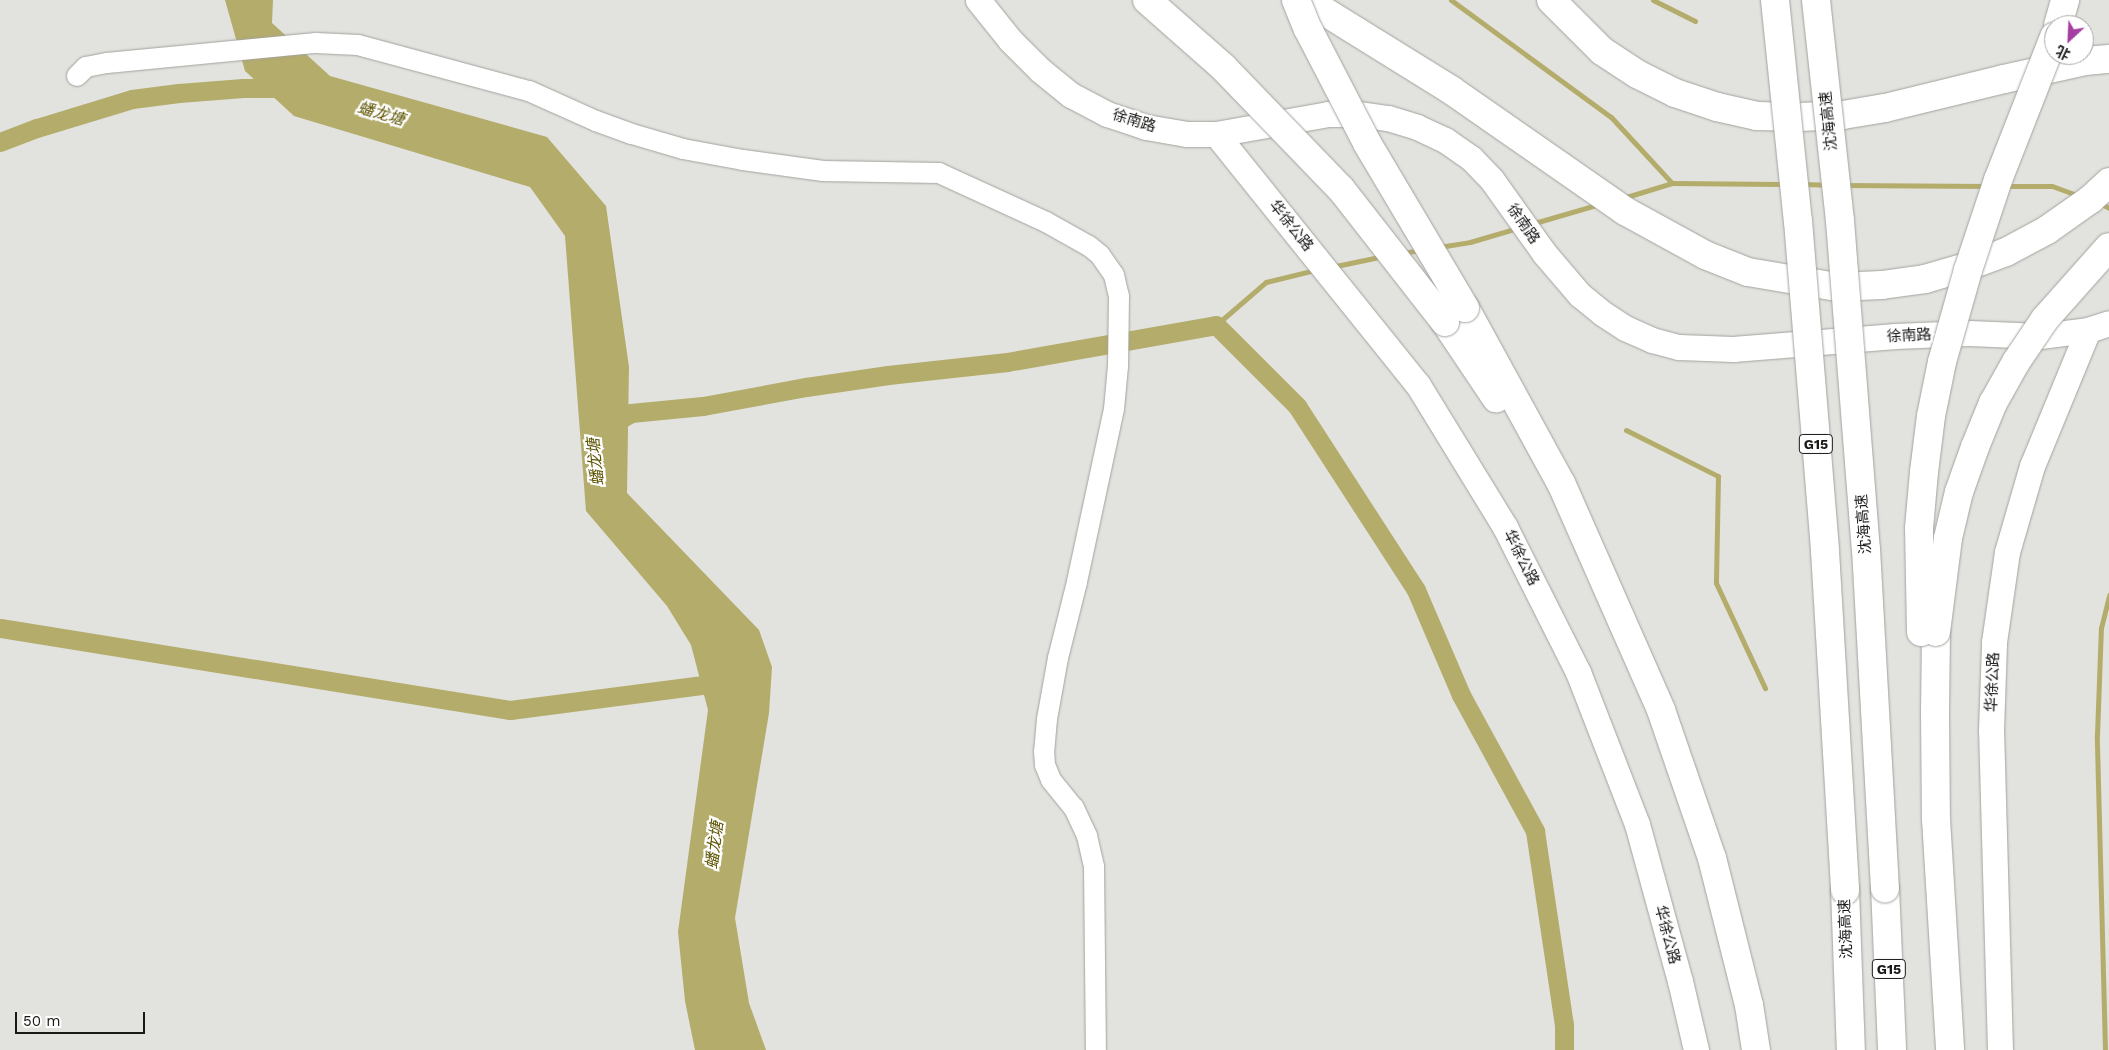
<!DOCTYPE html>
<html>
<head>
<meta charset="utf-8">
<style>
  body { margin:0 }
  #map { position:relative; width:2109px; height:1050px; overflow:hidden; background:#e2e2de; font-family:"Work Sans","Noto Sans SC",sans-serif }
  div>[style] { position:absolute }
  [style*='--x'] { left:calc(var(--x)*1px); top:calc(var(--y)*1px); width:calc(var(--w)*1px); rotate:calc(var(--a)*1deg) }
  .water>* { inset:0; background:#b4ac6b }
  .stream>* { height:5px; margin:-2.5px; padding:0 2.5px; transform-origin:2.5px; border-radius:2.5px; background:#b4ac6b }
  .canal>* { height:19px; margin:-9.5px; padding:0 9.5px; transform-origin:9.5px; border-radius:9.5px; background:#b4ac6b }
  .roads { filter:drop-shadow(0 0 1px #a2a29e) drop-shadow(0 0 1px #a2a29e) }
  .minor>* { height:20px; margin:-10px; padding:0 10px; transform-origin:10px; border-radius:10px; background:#fff }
  .tertiary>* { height:25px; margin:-12.5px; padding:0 12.5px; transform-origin:12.5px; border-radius:12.5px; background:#fff }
  .motorway>* { height:28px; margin:-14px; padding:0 14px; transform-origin:14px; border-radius:14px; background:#fff }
  .bridges { filter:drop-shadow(0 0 1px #a2a29e) drop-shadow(0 0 1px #a2a29e) }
  .motorway-bridge>* { height:28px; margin:-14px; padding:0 14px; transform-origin:14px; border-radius:14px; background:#fff }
  span { translate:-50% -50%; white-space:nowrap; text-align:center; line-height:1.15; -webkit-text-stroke:4.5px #fff; paint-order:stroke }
  .shield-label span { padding:1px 4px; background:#fff; border:1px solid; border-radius:4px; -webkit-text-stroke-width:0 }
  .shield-label { font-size:14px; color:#191918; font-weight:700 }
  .street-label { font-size:15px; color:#191918 }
  .water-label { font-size:16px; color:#5d5400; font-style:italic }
  .north { position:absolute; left:2044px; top:15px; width:50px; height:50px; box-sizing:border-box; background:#fff; border:1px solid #a3a3a3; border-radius:50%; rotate:205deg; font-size:14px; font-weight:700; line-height:20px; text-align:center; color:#191918 }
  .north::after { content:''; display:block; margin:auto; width:18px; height:22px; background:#a53ea1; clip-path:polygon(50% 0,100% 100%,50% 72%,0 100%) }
  .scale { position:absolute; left:15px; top:1012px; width:130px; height:22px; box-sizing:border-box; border:2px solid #191918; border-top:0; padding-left:6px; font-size:15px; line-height:18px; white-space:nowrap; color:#191918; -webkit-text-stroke:4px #fff; paint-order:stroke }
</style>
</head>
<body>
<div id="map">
  <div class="water">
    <i style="clip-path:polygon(225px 0,273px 0,272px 23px,330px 76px,547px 137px,606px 206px,629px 367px,627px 493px,759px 630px,772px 667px,769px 713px,735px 918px,749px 1003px,766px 1050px,695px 1050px,685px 1001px,678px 932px,708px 710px,691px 645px,667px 606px,586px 511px,565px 236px,530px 187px,294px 116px,245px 71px)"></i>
  </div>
  <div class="stream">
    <i style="--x:1451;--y:0;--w:198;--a:36.2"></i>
    <i style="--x:1611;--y:117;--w:90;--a:47.3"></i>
    <i style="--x:1653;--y:0;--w:47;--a:26.6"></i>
    <i style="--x:1803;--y:184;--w:24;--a:2"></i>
    <i style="--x:1843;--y:185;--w:144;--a:0.4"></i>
    <i style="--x:2005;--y:186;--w:47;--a:0"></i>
    <i style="--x:2052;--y:186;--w:30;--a:20"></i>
    <i style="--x:1623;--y:198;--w:51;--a:-17"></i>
    <i style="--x:1672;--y:183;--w:115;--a:0.5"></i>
    <i style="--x:2100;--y:203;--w:10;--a:29"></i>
    <i style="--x:1531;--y:224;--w:72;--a:-16.2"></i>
    <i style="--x:1439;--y:247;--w:31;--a:-9"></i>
    <i style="--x:1470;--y:242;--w:50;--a:-16.3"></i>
    <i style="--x:1402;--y:253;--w:19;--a:-9"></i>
    <i style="--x:1331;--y:267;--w:54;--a:-11.7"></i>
    <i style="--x:1216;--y:325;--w:66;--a:-40.7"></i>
    <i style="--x:1266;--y:282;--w:50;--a:-13.8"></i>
    <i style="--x:1626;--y:430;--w:103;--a:26.6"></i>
    <i style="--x:1718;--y:476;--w:107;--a:91.1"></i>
    <i style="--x:1716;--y:583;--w:116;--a:65"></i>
    <i style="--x:2105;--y:1050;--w:315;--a:-91.5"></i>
    <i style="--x:2097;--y:735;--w:107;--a:-87.9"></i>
    <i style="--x:2101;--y:628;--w:34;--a:-76"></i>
  </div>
  <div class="canal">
    <i style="--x:0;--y:142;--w:40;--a:-21"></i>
    <i style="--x:37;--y:128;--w:99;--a:-17"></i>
    <i style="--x:132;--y:99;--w:47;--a:-7.3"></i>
    <i style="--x:179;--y:93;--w:64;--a:-4.5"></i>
    <i style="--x:243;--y:88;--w:46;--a:0"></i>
    <i style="--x:606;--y:427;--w:29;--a:-29"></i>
    <i style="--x:631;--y:413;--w:72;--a:-5.6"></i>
    <i style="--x:703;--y:406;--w:105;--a:-10.5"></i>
    <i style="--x:806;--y:387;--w:83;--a:-8.3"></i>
    <i style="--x:888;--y:375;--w:120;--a:-6.2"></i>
    <i style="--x:1007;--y:362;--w:212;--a:-10"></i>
    <i style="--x:1216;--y:325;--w:115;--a:45"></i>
    <i style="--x:1297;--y:406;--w:219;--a:57.1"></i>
    <i style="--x:1416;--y:590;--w:114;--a:66.8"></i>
    <i style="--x:1461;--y:695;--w:155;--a:61.4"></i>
    <i style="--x:1535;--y:831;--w:196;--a:81.5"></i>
    <i style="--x:1564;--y:1025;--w:25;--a:90"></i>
    <i style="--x:0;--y:628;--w:517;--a:9.13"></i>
    <i style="--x:510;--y:710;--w:218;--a:-7.4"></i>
  </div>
  <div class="roads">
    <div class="minor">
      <i style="--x:77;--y:76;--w:13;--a:-45"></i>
      <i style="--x:86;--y:67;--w:21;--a:-11"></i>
      <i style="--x:107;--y:63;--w:210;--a:-5.5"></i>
      <i style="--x:316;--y:43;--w:42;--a:2.7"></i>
      <i style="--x:358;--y:45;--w:177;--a:15.1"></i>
      <i style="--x:529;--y:91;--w:73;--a:24.1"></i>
      <i style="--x:596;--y:121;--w:38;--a:20"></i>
      <i style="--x:632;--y:134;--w:53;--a:16.4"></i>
      <i style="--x:683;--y:149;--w:61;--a:10.4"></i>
      <i style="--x:743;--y:160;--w:81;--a:7.8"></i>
      <i style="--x:823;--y:171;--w:116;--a:1"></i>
      <i style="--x:939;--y:173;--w:118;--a:24.6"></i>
      <i style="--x:1046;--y:222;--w:49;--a:29.2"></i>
      <i style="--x:1089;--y:246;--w:14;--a:39"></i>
      <i style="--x:1100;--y:255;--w:24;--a:55"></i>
      <i style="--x:1114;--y:275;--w:22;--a:77"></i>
      <i style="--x:1119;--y:296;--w:70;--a:90.8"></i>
      <i style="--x:1118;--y:366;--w:43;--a:95.3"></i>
      <i style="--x:1114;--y:409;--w:177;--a:102.1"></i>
      <i style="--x:1077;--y:582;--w:78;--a:104"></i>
      <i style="--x:1058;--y:658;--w:62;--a:100.2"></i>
      <i style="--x:1047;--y:719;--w:32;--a:95"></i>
      <i style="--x:1044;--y:751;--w:14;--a:86"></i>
      <i style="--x:1045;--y:765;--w:16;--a:68"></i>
      <i style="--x:1051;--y:780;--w:36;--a:51"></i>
      <i style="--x:1074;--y:808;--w:31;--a:65"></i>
      <i style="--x:1087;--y:836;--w:32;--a:77"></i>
      <i style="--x:1094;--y:867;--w:183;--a:89.4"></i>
    </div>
    <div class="tertiary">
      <i style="--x:978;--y:0;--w:51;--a:51.3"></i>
      <i style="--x:1010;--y:40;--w:42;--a:45"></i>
      <i style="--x:1040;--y:70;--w:40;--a:39"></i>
      <i style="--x:1071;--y:95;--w:41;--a:27.8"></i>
      <i style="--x:1107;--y:114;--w:41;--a:18.4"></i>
      <i style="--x:1146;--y:127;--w:42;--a:9.7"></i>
      <i style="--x:1187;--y:134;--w:29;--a:0"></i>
      <i style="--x:1216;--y:134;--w:114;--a:-10.1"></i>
      <i style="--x:1328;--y:114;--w:30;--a:0"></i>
      <i style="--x:1358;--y:114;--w:30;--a:8"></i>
      <i style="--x:1388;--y:118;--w:30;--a:17"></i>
      <i style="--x:1417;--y:127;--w:31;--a:25"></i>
      <i style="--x:1445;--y:140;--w:32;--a:35"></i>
      <i style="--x:1471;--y:158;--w:30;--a:46"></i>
      <i style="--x:1492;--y:180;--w:90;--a:54.5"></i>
      <i style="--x:1544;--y:253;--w:55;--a:49.4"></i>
      <i style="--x:1580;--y:295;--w:28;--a:39"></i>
      <i style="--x:1602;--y:313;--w:27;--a:33"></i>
      <i style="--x:1625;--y:328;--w:30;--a:24"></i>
      <i style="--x:1652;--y:340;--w:28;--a:15"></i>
      <i style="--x:1679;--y:347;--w:54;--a:2.1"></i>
      <i style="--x:1733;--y:349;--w:163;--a:-4.6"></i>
      <i style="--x:1895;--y:336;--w:74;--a:-2.3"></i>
      <i style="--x:1969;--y:333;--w:71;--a:2.4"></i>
      <i style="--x:2040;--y:336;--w:48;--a:-7.1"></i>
      <i style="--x:2088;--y:330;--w:22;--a:-18"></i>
      <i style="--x:1216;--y:134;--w:322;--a:51.2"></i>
      <i style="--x:1418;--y:385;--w:167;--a:58.5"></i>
      <i style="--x:1505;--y:527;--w:162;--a:63.3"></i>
      <i style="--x:1578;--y:672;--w:163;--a:68.8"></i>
      <i style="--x:1637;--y:824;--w:163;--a:74.7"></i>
      <i style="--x:1680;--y:981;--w:71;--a:76.9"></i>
      <i style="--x:2000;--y:1050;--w:320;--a:-91.6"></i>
      <i style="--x:1991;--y:730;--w:88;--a:-88"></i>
      <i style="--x:1994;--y:642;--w:91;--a:-81.8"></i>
      <i style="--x:2007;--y:552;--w:90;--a:-73.8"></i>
      <i style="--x:2032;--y:466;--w:147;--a:-67.6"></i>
    </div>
    <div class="motorway">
      <i style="--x:1306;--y:0;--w:171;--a:31.8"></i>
      <i style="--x:1451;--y:90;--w:212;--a:34.8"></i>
      <i style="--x:1625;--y:211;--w:91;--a:28.8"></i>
      <i style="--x:1705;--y:255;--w:46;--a:21.6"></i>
      <i style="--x:1748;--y:272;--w:90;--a:9.6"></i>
      <i style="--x:1837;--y:287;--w:45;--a:-2.5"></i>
      <i style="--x:1882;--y:285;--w:43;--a:-7.9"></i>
      <i style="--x:1925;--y:279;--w:43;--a:-16.3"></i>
      <i style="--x:1966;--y:267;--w:43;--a:-20.6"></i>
      <i style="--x:2006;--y:252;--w:47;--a:-28.2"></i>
      <i style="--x:2047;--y:230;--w:54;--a:-35.2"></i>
      <i style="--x:2091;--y:199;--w:25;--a:-43"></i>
      <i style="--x:1551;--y:0;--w:72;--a:45"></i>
      <i style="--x:1602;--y:51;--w:42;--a:33.3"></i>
      <i style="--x:1637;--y:74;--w:42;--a:26.6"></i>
      <i style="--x:1675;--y:93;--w:44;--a:18.4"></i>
      <i style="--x:1717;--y:107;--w:41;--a:12.7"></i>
      <i style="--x:1757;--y:116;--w:43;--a:1.3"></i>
      <i style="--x:1800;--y:117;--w:43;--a:-2.7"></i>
      <i style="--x:1843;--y:115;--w:43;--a:-9.5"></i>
      <i style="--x:1885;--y:108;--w:122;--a:-13.7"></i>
      <i style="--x:2004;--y:79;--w:83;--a:-12.5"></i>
      <i style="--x:2085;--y:61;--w:24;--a:-5"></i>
      <i style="--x:2058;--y:25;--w:26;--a:-74"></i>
      <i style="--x:1465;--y:308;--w:200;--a:61.3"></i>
      <i style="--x:1561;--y:483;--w:248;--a:66.2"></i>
      <i style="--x:1661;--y:710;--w:157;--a:71"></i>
      <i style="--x:1712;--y:858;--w:152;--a:75.9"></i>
      <i style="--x:1749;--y:1005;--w:46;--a:81.2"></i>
      <i style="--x:1445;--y:322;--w:92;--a:56.1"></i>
      <i style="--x:1936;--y:632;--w:81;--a:90.7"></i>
      <i style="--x:1935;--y:713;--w:106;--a:89.5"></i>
      <i style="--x:1936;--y:819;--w:231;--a:86.5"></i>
      <i style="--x:1885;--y:888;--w:162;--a:87.5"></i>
      <i style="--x:1845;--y:890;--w:160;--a:87.9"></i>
    </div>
  </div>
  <div class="bridges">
    <div class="motorway-bridge">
      <i style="--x:1147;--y:0;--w:101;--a:41.4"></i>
      <i style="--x:1223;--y:67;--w:170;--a:46"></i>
      <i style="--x:1341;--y:189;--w:169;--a:52"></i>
      <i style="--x:1296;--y:0;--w:31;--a:68"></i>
      <i style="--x:1308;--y:29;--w:128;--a:62.6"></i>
      <i style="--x:1367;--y:143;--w:192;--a:59.3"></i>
      <i style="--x:1775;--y:0;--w:222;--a:84.1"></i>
      <i style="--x:1798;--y:221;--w:331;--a:85.3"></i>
      <i style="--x:1825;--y:551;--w:340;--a:86.6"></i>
      <i style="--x:1816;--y:0;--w:222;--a:83.8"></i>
      <i style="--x:1840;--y:221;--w:329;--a:85.5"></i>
      <i style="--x:1866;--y:549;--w:340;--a:86.8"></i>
      <i style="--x:1921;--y:632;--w:104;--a:-91.1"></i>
      <i style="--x:1919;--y:528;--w:56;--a:-84.9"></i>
      <i style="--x:1924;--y:472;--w:56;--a:-82.9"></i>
      <i style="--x:1931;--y:416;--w:55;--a:-78.5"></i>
      <i style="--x:1942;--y:362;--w:96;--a:-74.2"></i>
      <i style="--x:1968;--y:270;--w:95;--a:-71.6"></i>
      <i style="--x:1998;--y:180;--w:154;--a:-68.6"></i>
      <i style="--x:1936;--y:632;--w:95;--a:-82.7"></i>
      <i style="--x:1948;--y:538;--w:47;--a:-76.6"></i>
      <i style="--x:1959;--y:492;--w:48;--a:-70.4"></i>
      <i style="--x:1975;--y:447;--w:48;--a:-67.8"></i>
      <i style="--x:1993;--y:403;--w:47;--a:-60.7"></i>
      <i style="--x:2016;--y:362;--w:52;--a:-56"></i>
      <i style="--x:2045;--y:319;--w:96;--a:-48.4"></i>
    </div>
  </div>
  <div class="shield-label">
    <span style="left:1816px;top:444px">G15</span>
    <span style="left:1889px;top:969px">G15</span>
  </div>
  <div class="street-label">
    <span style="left:1134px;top:121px;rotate:17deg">徐南路</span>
    <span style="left:1829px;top:121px;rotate:-96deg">沈海高速</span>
    <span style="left:1523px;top:224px;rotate:55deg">徐南路</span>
    <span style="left:1291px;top:226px;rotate:51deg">华徐公路</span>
    <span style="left:1909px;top:336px;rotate:-3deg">徐南路</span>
    <span style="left:1864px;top:524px;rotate:-94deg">沈海高速</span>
    <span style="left:1521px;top:558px;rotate:63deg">华徐公路</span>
    <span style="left:1993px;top:682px;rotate:-88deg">华徐公路</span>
    <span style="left:1846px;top:929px;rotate:-92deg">沈海高速</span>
    <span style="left:1667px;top:935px;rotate:75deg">华徐公路</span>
  </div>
  <div class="water-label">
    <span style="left:381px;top:114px;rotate:16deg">蟠龙塘</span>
    <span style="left:596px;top:462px;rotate:-96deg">蟠龙塘</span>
    <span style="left:715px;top:845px;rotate:-83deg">蟠龙塘</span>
  </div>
  <div class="north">北</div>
  <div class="scale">50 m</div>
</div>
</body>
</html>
